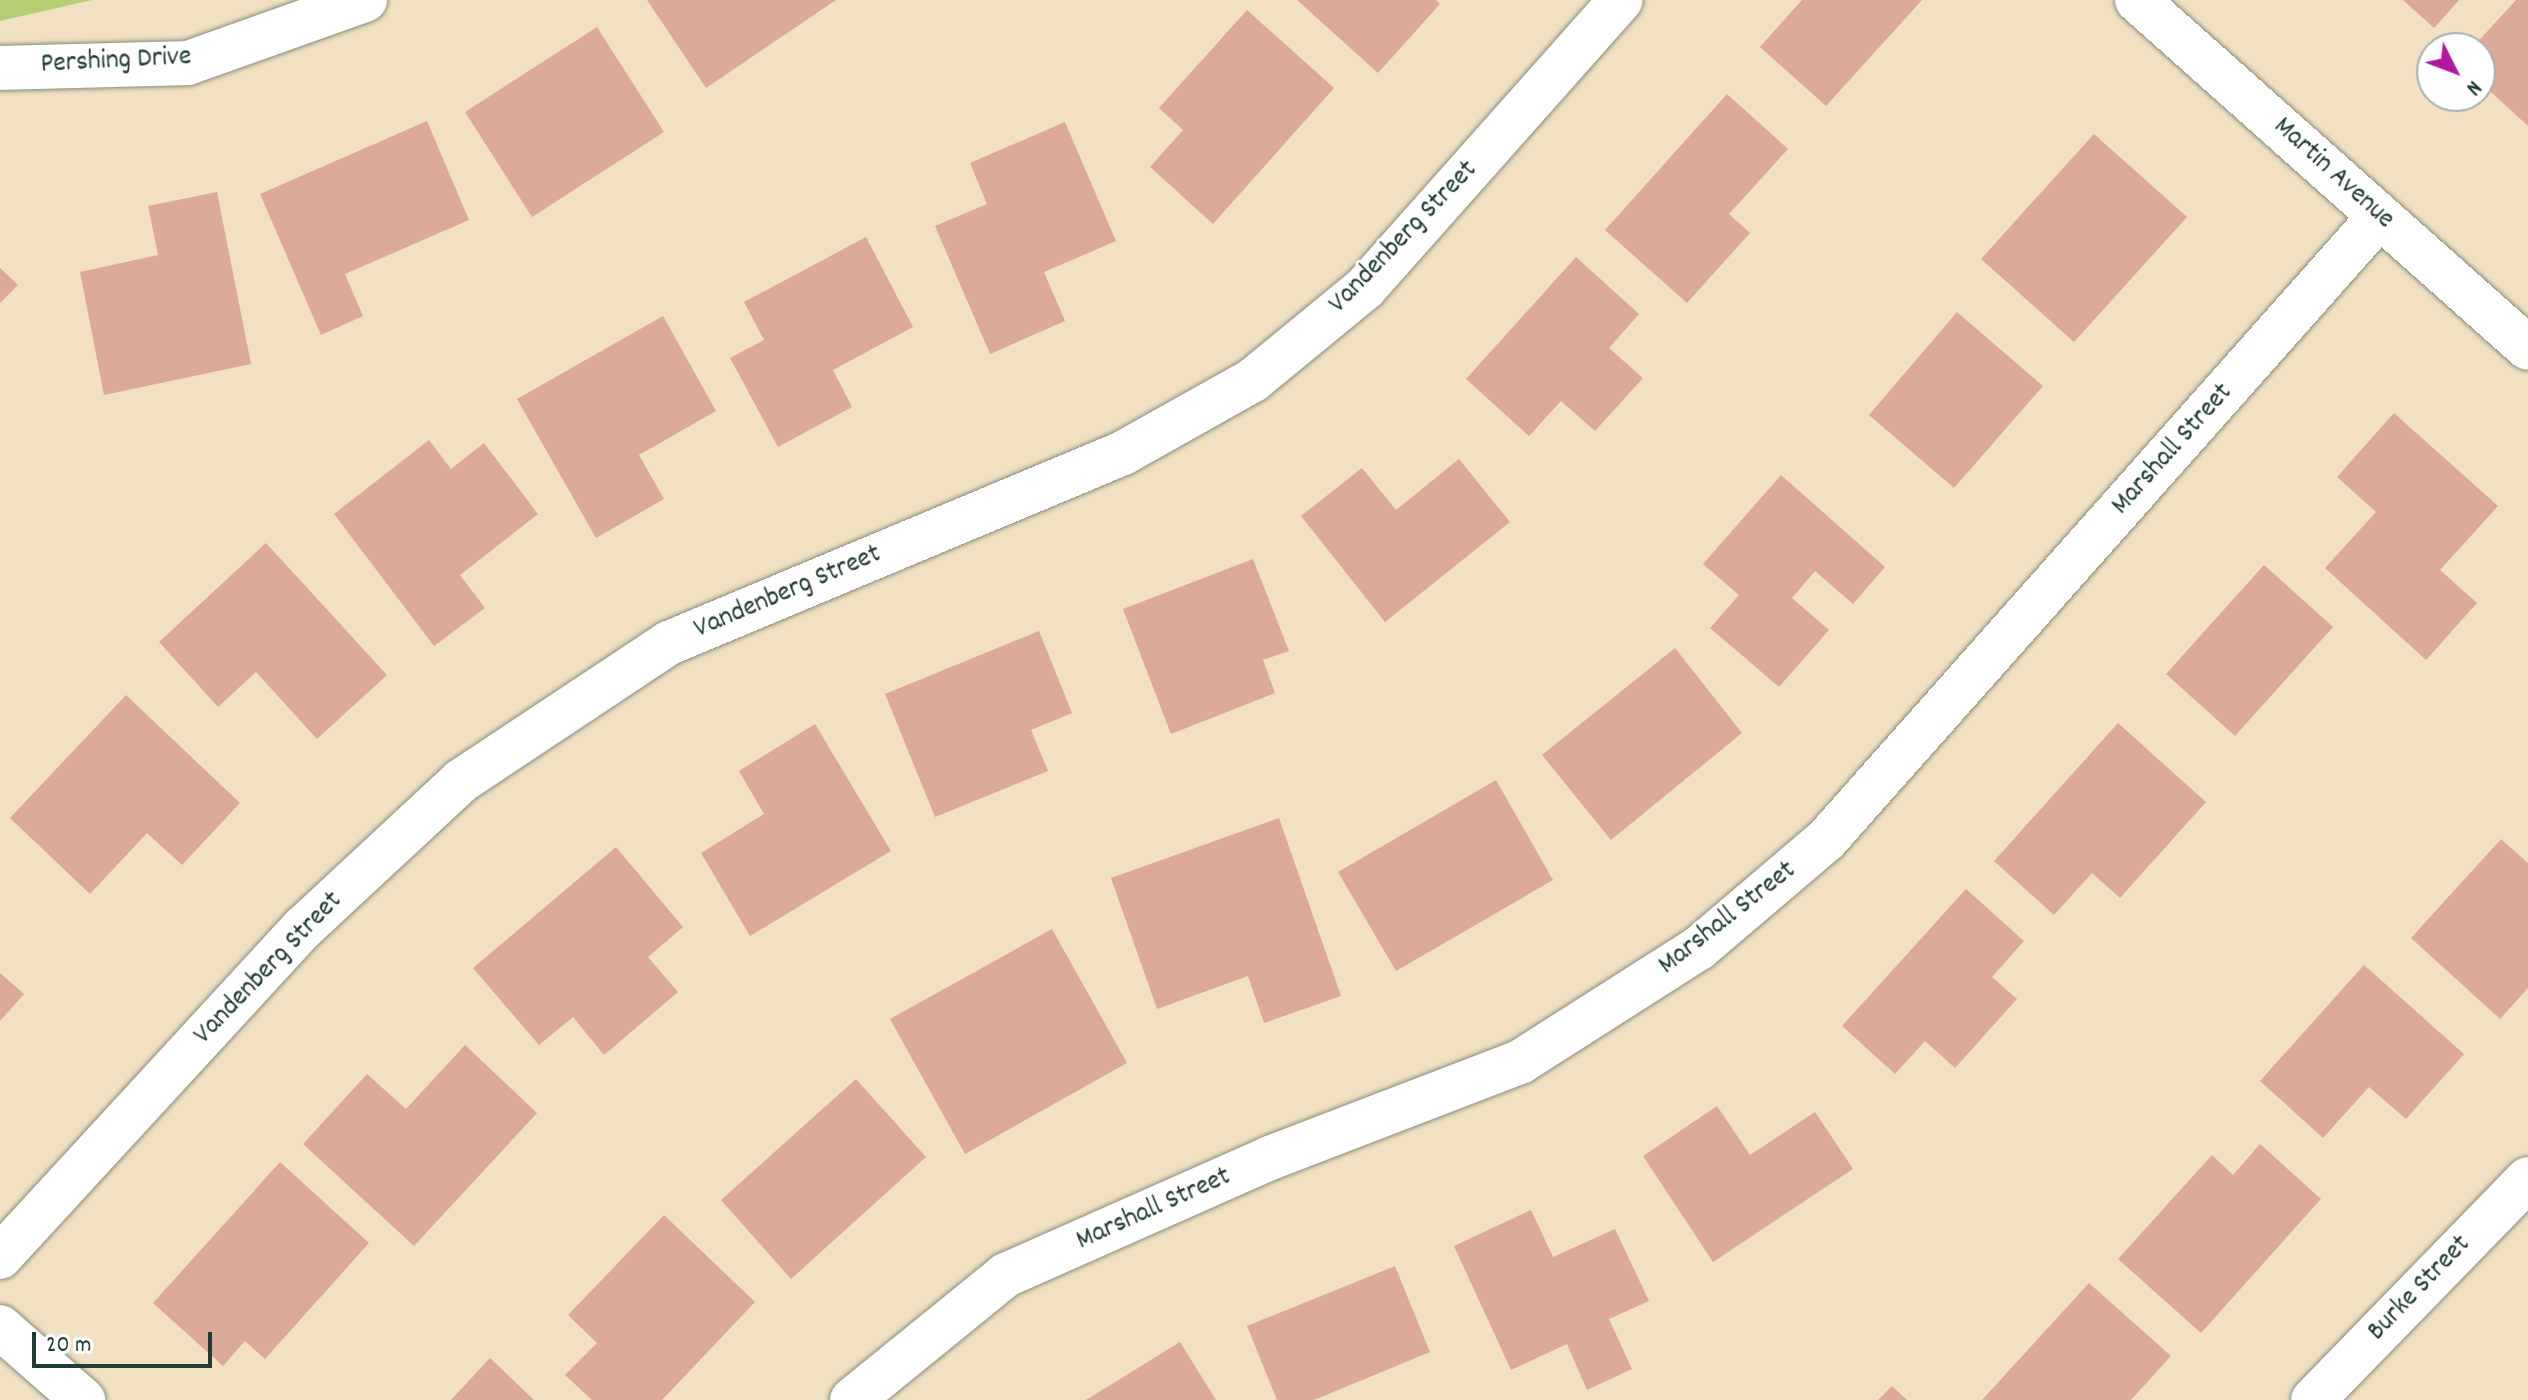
<!DOCTYPE html>
<html>
<head>
<meta charset="utf-8">
<style>
  body { margin:0 }
  #map { position:relative; width:2528px; height:1400px; overflow:hidden; background:#f1e0c2; font-family:Dekko,sans-serif }
  div>[style] { position:absolute }
  [style*='--x'] { left:calc(var(--x)*1px); top:calc(var(--y)*1px); width:calc(var(--w)*1px); rotate:calc(var(--a)*1deg) }
  .green>* { inset:0; background:#b6ce73 }
  .building>* { inset:0; background:#dda99a }
  .roads { filter:drop-shadow(0 0 2px #888e7b) drop-shadow(0 0 2px #888e7b) }
  .minor>* { height:44px; margin:-22px; padding:0 22px; transform-origin:22px; border-radius:22px; background:#fff }
  span { translate:-50% -50%; white-space:nowrap; text-align:center; line-height:1.15; -webkit-text-stroke:6px #fff; paint-order:stroke }
  .street-label { font-size:28px; color:#1f3d34 }
  .north { position:absolute; left:2416px; top:32px; width:80px; height:80px; box-sizing:border-box; background:#fff; border:2px solid #a5b1ae; border-radius:50%; rotate:132deg; font-size:22px; font-weight:700; line-height:32px; text-align:center; color:#1f3d34 }
  .north::after { content:''; display:block; margin:auto; width:28px; height:36px; background:#b5179e; clip-path:polygon(50% 0,100% 100%,50% 72%,0 100%) }
  .scale { position:absolute; left:32px; top:1332px; width:180px; height:36px; box-sizing:border-box; border:4px solid #1f3d34; border-top:0; padding-left:10px; font-size:24px; line-height:28px; white-space:nowrap; color:#1f3d34; -webkit-text-stroke:6px #fff; paint-order:stroke }
</style>
</head>
<body>
<div id="map">
  <div class="green">
    <i style="clip-path:polygon(0 0,92px 0,0 21px)"></i>
  </div>
  <div class="building">
    <i style="clip-path:polygon(647px 0,836px 0,706px 88px)"></i>
    <i style="clip-path:polygon(1297px 0,1436px 0,1440px 4px,1378px 73px)"></i>
    <i style="clip-path:polygon(1802px 0,1922px 0,1826px 106px,1760px 47px)"></i>
    <i style="clip-path:polygon(2403px 0,2459px 0,2434px 28px)"></i>
    <i style="clip-path:polygon(2516px 0,2528px 0,2528px 126px,2480px 82px,2480px 48px,2472px 48px)"></i>
    <i style="clip-path:polygon(1247px 10px,1334px 88px,1213px 224px,1150px 167px,1183px 130px,1159px 108px)"></i>
    <i style="clip-path:polygon(597px 27px,664px 132px,532px 217px,465px 112px)"></i>
    <i style="clip-path:polygon(1727px 94px,1788px 149px,1729px 214px,1750px 233px,1687px 303px,1605px 230px)"></i>
    <i style="clip-path:polygon(427px 121px,469px 220px,345px 274px,363px 316px,321px 335px,260px 194px)"></i>
    <i style="clip-path:polygon(1065px 122px,1116px 241px,1044px 272px,1065px 321px,990px 354px,935px 226px,987px 204px,970px 163px)"></i>
    <i style="clip-path:polygon(2094px 134px,2187px 217px,2074px 342px,1981px 259px)"></i>
    <i style="clip-path:polygon(217px 192px,251px 364px,104px 395px,80px 272px,158px 255px,148px 206px)"></i>
    <i style="clip-path:polygon(866px 237px,913px 327px,833px 370px,852px 407px,778px 447px,730px 358px,764px 340px,744px 302px)"></i>
    <i style="clip-path:polygon(1576px 257px,1639px 314px,1609px 348px,1643px 378px,1595px 431px,1561px 401px,1529px 436px,1466px 379px)"></i>
    <i style="clip-path:polygon(0 268px,18px 285px,0 303px)"></i>
    <i style="clip-path:polygon(1957px 312px,2043px 386px,1954px 488px,1869px 415px)"></i>
    <i style="clip-path:polygon(663px 316px,716px 411px,639px 455px,664px 499px,596px 538px,517px 399px)"></i>
    <i style="clip-path:polygon(2394px 413px,2498px 506px,2440px 570px,2477px 603px,2426px 660px,2325px 568px,2376px 512px,2337px 477px)"></i>
    <i style="clip-path:polygon(429px 440px,451px 469px,484px 443px,538px 514px,460px 575px,485px 608px,434px 646px,334px 514px)"></i>
    <i style="clip-path:polygon(1459px 459px,1510px 522px,1385px 622px,1301px 516px,1362px 468px,1396px 510px)"></i>
    <i style="clip-path:polygon(1781px 475px,1885px 567px,1853px 604px,1815px 571px,1792px 598px,1829px 630px,1779px 687px,1710px 628px,1739px 595px,1703px 564px)"></i>
    <i style="clip-path:polygon(266px 543px,387px 675px,317px 739px,256px 672px,218px 707px,159px 642px)"></i>
    <i style="clip-path:polygon(1253px 559px,1289px 651px,1263px 660px,1275px 693px,1171px 734px,1123px 609px)"></i>
    <i style="clip-path:polygon(2264px 565px,2333px 627px,2235px 736px,2166px 674px)"></i>
    <i style="clip-path:polygon(1039px 631px,1072px 713px,1031px 730px,1048px 771px,935px 817px,885px 694px)"></i>
    <i style="clip-path:polygon(1675px 648px,1742px 733px,1611px 840px,1542px 755px)"></i>
    <i style="clip-path:polygon(126px 695px,240px 803px,182px 865px,147px 833px,90px 894px,10px 818px)"></i>
    <i style="clip-path:polygon(2118px 723px,2206px 802px,2120px 898px,2092px 873px,2054px 915px,1994px 861px)"></i>
    <i style="clip-path:polygon(815px 724px,891px 851px,750px 936px,701px 853px,764px 814px,739px 771px)"></i>
    <i style="clip-path:polygon(1496px 780px,1553px 880px,1396px 971px,1338px 872px)"></i>
    <i style="clip-path:polygon(1279px 818px,1341px 996px,1264px 1023px,1248px 976px,1157px 1009px,1111px 878px)"></i>
    <i style="clip-path:polygon(2501px 839px,2528px 863px,2528px 988px,2500px 1019px,2411px 938px)"></i>
    <i style="clip-path:polygon(616px 847px,683px 927px,648px 957px,678px 992px,604px 1055px,573px 1017px,539px 1045px,473px 968px)"></i>
    <i style="clip-path:polygon(1966px 889px,2024px 941px,1992px 977px,2017px 999px,1955px 1068px,1925px 1041px,1895px 1074px,1842px 1026px)"></i>
    <i style="clip-path:polygon(1052px 929px,1127px 1063px,965px 1154px,890px 1019px)"></i>
    <i style="clip-path:polygon(2364px 965px,2464px 1054px,2406px 1119px,2369px 1087px,2323px 1138px,2260px 1081px)"></i>
    <i style="clip-path:polygon(0 973px,24px 994px,0 1021px)"></i>
    <i style="clip-path:polygon(465px 1045px,537px 1113px,414px 1246px,303px 1144px,367px 1074px,406px 1109px)"></i>
    <i style="clip-path:polygon(856px 1079px,926px 1157px,791px 1279px,721px 1200px)"></i>
    <i style="clip-path:polygon(1717px 1106px,1750px 1155px,1815px 1112px,1853px 1169px,1713px 1262px,1643px 1156px)"></i>
    <i style="clip-path:polygon(2260px 1144px,2321px 1199px,2201px 1333px,2118px 1259px,2212px 1155px,2233px 1175px)"></i>
    <i style="clip-path:polygon(280px 1162px,369px 1243px,265px 1359px,245px 1341px,223px 1366px,153px 1303px)"></i>
    <i style="clip-path:polygon(1531px 1210px,1553px 1257px,1615px 1229px,1649px 1301px,1609px 1319px,1632px 1369px,1587px 1390px,1567px 1344px,1511px 1370px,1454px 1246px)"></i>
    <i style="clip-path:polygon(664px 1215px,755px 1302px,662px 1400px,592px 1400px,565px 1375px,597px 1343px,568px 1315px)"></i>
    <i style="clip-path:polygon(1395px 1266px,1430px 1352px,1314px 1400px,1277px 1400px,1247px 1326px)"></i>
    <i style="clip-path:polygon(2089px 1283px,2171px 1356px,2131px 1400px,1982px 1400px)"></i>
    <i style="clip-path:polygon(1180px 1342px,1216px 1400px,1086px 1400px)"></i>
    <i style="clip-path:polygon(490px 1358px,534px 1400px,451px 1400px)"></i>
    <i style="clip-path:polygon(1892px 1386px,1907px 1400px,1878px 1400px)"></i>
  </div>
  <div class="roads">
    <div class="minor">
      <i style="--x:2137;--y:0;--w:523;--a:41.67"></i>
      <i style="--x:0;--y:68;--w:188;--a:-1.5"></i>
      <i style="--x:188;--y:63;--w:188;--a:-19.6"></i>
      <i style="--x:0;--y:1257;--w:447;--a:-47.4"></i>
      <i style="--x:303;--y:928;--w:216;--a:-42.9"></i>
      <i style="--x:461;--y:781;--w:250;--a:-33.6"></i>
      <i style="--x:669;--y:643;--w:492;--a:-22.7"></i>
      <i style="--x:1123;--y:453;--w:149;--a:-29.3"></i>
      <i style="--x:1253;--y:380;--w:145;--a:-39.4"></i>
      <i style="--x:1365;--y:288;--w:385;--a:-48.4"></i>
      <i style="--x:0;--y:1327;--w:111;--a:41.3"></i>
      <i style="--x:852;--y:1400;--w:198;--a:-39.1"></i>
      <i style="--x:1006;--y:1275;--w:289;--a:-23.9"></i>
      <i style="--x:1270;--y:1158;--w:268;--a:-21"></i>
      <i style="--x:1520;--y:1062;--w:212;--a:-32.5"></i>
      <i style="--x:1699;--y:948;--w:167;--a:-40.4"></i>
      <i style="--x:1826;--y:840;--w:834;--a:-48.4"></i>
      <i style="--x:2313;--y:1400;--w:308;--a:-45.8"></i>
    </div>
  </div>
  <div class="street-label">
    <span style="left:116px;top:62px;rotate:-3deg">Pershing Drive</span>
    <span style="left:2333px;top:174px;rotate:42deg">Martin Avenue</span>
    <span style="left:1404px;top:238px;rotate:-46deg">Vandenberg Street</span>
    <span style="left:2173px;top:450px;rotate:-48deg">Marshall Street</span>
    <span style="left:788px;top:593px;rotate:-23deg">Vandenberg Street</span>
    <span style="left:1728px;top:919px;rotate:-38deg">Marshall Street</span>
    <span style="left:269px;top:969px;rotate:-46deg">Vandenberg Street</span>
    <span style="left:1154px;top:1210px;rotate:-24deg">Marshall Street</span>
    <span style="left:2420px;top:1289px;rotate:-46deg">Burke Street</span>
  </div>
  <div class="north">N</div>
  <div class="scale">20 m</div>
</div>
</body>
</html>
